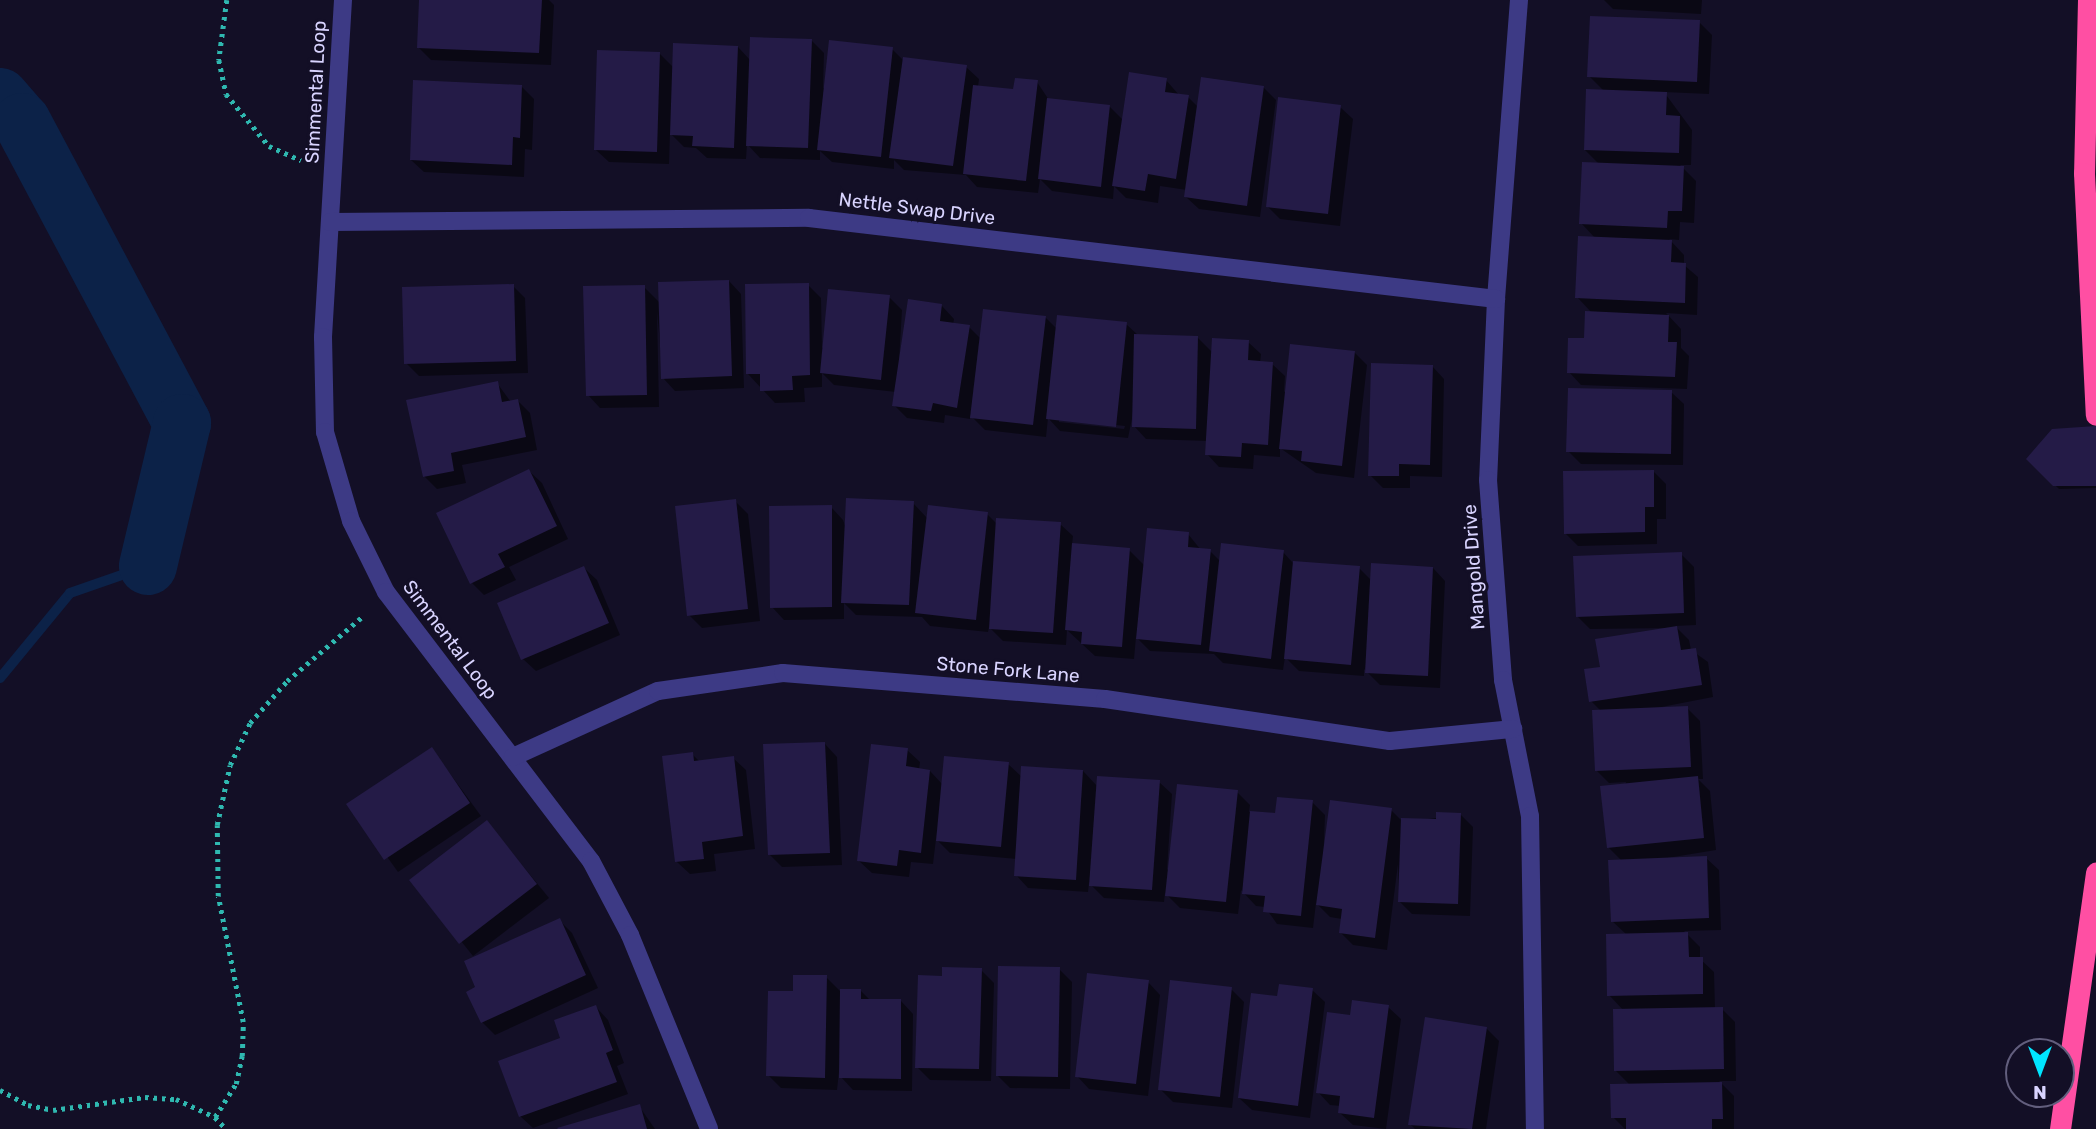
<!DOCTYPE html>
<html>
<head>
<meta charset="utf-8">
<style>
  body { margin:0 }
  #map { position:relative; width:2096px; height:1129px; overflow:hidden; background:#130f26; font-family:Rubik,sans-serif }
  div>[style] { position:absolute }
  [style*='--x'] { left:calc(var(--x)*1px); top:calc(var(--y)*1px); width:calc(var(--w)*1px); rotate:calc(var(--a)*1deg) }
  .shadow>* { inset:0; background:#0007 }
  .stream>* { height:10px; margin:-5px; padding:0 5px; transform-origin:5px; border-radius:5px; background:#0c2248 }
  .river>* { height:58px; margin:-29px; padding:0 29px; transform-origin:29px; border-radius:29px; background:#0c2248 }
  .building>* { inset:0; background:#241b47 }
  .path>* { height:4.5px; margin-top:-2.25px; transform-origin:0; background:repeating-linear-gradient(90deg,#2fb8b0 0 3.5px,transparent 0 8.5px) }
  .minor>* { height:18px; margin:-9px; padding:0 9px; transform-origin:9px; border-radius:9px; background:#3d3a85 }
  .highway>* { height:21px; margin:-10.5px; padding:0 10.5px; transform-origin:10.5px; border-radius:10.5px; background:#ff4fa3 }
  span { translate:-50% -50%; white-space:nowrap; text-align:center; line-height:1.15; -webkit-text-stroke:6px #130f26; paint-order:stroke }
  .street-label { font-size:19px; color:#d9d4ff }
  .north { position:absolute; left:2005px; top:1038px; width:70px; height:70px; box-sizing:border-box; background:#130f26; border:2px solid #625e7d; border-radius:50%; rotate:180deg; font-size:19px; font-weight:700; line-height:28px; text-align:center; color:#d9d4ff }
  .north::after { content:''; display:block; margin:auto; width:24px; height:32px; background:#00e5ff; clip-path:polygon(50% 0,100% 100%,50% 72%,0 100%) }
</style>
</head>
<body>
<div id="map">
  <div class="shadow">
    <i style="clip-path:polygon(420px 0,549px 0,554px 5px,551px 65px,431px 60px,418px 47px)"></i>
    <i style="clip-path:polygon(1604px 0,1702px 0,1701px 14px,1613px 9px)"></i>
    <i style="clip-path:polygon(1699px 22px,1712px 35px,1709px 94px,1664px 92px,1692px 130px,1691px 165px,1680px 165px,1696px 181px,1694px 223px,1680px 222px,1679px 240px,1669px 239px,1684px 255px,1684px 265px,1698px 277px,1697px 315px,1666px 313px,1681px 329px,1681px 348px,1689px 356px,1687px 389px,1581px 385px,1569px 372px,1585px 340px,1592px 313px,1577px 297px,1596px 239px,1581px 223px,1600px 165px,1585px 150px,1605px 92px,1589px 76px)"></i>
    <i style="clip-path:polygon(811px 40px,824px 53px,823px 88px,892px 49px,904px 61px,966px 67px,979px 79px,978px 87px,1015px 91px,1037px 82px,1049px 100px,1110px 107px,1123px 120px,1166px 80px,1179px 95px,1188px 97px,1199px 108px,1263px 87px,1276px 100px,1260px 217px,1199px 209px,1186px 197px,1187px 190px,1160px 186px,1158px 203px,1126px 198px,1114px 186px,1113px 199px,1052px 191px,1040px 179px,1038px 193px,977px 187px,966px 175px,904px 170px,894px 160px,894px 169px,832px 162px,820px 151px,820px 160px,760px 158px,747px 144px,746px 159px,707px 158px,696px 148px,684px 147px,670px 133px,669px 164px,609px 162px,596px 150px,659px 53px,674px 68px,738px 47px,751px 61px)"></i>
    <i style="clip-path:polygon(521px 86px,534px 99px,532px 150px,525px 149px,524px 177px,424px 172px,411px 160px)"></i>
    <i style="clip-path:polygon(1340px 107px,1353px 119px,1340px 226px,1280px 219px,1267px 206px)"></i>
    <i style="clip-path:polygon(729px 281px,741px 294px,744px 388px,675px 391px,663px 378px,657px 311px,659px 407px,600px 408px,588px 395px,644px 287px,660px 303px)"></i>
    <i style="clip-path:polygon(evenodd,808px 285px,821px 298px,822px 348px,889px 297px,902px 310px,898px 379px,942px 306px,954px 319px,953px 325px,969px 327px,981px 339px,1045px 317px,1057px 329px,1126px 324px,1139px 336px,1197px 337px,1212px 352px,1248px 342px,1261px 354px,1260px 363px,1272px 364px,1285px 376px,1284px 392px,1354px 352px,1367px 365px,1354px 478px,1316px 473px,1280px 448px,1280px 457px,1254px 455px,1253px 469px,1219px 467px,1207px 454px,1208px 441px,1146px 439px,1134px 426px,1134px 409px,1128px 438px,1060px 431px,1048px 418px,1046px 437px,985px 430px,970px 415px,970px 419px,945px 415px,944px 423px,907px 418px,894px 405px,896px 392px,834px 385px,822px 373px,822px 387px,804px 388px,805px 402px,775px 403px,748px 374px,808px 285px,1059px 419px,1125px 426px,1124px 429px,1059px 422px,1059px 419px)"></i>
    <i style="clip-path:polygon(513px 286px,525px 298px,528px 373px,419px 376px,406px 363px)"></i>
    <i style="clip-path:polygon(1432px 366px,1444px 379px,1442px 477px,1410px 476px,1410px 488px,1383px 488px,1370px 475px)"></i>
    <i style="clip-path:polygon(497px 383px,511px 402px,517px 400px,530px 413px,537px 450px,462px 465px,466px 483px,437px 489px,424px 476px)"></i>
    <i style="clip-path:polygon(1671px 392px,1684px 404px,1683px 465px,1581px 464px,1568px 451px)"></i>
    <i style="clip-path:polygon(2096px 430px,2096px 488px,2059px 489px,2028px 459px)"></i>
    <i style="clip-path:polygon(529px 471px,542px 483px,568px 539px,509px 567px,516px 580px,484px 595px,472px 583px)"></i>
    <i style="clip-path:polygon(1653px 471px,1666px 484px,1666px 519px,1657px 519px,1657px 544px,1578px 546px,1565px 533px)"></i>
    <i style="clip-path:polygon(735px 501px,748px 514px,760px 621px,702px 628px,689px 615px)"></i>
    <i style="clip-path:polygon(913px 503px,928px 519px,987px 514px,997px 524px,1060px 524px,1073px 536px,1072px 545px,1129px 550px,1145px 566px,1188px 534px,1201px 550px,1210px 551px,1221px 562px,1283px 552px,1293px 563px,1359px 568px,1372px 581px,1433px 568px,1445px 581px,1440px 688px,1380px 685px,1364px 669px,1364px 676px,1299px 671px,1285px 657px,1283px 670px,1223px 663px,1214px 654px,1150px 651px,1136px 637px,1134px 659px,1095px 656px,1067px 630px,1066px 645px,1003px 641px,989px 627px,988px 632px,930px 626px,922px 617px,856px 615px,844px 603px,844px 619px,784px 620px,772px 607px,831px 507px,843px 520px,847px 531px)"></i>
    <i style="clip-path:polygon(1681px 554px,1694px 567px,1696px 625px,1675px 626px,1689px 640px,1691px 650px,1708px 662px,1713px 697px,1646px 710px,1687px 708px,1700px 721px,1703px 779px,1698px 779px,1710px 791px,1716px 850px,1655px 860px,1706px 858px,1719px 870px,1721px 930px,1684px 931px,1700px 947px,1700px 959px,1714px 972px,1715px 1009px,1722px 1009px,1735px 1022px,1736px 1081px,1719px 1081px,1734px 1096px,1734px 1129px,1625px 1129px,1613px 1117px,1631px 1086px,1616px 1071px,1624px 1011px,1609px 995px,1627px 935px,1612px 921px,1622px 861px,1609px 848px,1626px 782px,1609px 783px,1597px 771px,1602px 712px,1591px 701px,1602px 668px,1673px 628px,1590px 629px,1577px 616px)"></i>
    <i style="clip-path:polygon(584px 568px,597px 580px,620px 635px,536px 671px,523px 659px)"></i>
    <i style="clip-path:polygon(825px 744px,837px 757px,842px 865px,782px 867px,769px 854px)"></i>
    <i style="clip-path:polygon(432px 749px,481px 816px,398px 872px,349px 804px)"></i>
    <i style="clip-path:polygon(907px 750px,920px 762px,919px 770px,930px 771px,943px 785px,1008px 764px,1022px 777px,1083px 771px,1098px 787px,1159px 782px,1172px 794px,1167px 870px,1237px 792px,1250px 805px,1249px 812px,1276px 815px,1312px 802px,1325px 815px,1323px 867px,1391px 810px,1403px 822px,1461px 815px,1473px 827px,1470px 916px,1412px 914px,1399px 901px,1398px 864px,1387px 950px,1353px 945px,1341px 933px,1342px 919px,1330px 917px,1316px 903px,1313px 928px,1277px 924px,1265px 907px,1256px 906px,1241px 890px,1238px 914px,1180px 908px,1165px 893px,1164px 902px,1104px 898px,1089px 883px,1088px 892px,1028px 888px,1016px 875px,1017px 859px,950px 853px,936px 839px,933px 864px,911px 862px,909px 877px,872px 873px,859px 861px)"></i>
    <i style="clip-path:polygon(692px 754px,700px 762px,733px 758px,746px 770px,755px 849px,714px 854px,716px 871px,690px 874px,677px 862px)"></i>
    <i style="clip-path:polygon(487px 822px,549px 898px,473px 956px,412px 880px)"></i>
    <i style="clip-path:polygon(559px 920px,572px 933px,598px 988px,495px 1035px,482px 1022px)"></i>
    <i style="clip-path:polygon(1059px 969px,1072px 982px,1070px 1089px,1010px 1088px,997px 1075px)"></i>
    <i style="clip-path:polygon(981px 970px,994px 983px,991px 1081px,930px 1080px,917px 1067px,944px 978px)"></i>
    <i style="clip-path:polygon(826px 977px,842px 993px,861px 991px,870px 1000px,901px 1001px,913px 1014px,912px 1091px,853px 1090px,841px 1077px,841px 1053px,837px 1090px,781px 1088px,768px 1075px,795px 993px)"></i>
    <i style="clip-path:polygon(1148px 982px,1160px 995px,1148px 1096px,1089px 1089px,1077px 1076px)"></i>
    <i style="clip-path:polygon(1231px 989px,1244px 1002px,1232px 1108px,1173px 1102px,1160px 1089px)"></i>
    <i style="clip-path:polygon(1312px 990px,1325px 1002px,1310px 1118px,1252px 1110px,1239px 1098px,1278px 998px)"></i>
    <i style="clip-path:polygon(596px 1007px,608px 1020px,624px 1063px,617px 1066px,628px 1094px,533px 1128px,520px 1116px,562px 1039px)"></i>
    <i style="clip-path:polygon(1388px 1007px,1401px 1019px,1386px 1129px,1353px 1125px,1340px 1113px,1341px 1106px,1330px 1105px,1318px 1092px,1352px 1017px)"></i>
    <i style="clip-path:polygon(1486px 1028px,1499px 1041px,1486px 1129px,1415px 1129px,1410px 1124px)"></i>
    <i style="clip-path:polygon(639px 1106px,655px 1129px,561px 1129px)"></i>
  </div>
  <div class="stream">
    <i style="--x:0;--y:678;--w:110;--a:-50.5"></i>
    <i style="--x:70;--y:593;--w:83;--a:-19.1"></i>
  </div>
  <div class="river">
    <i style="--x:0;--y:97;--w:33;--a:49"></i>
    <i style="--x:22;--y:122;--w:341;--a:62"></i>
    <i style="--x:182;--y:423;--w:147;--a:103.4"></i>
  </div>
  <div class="building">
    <i style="clip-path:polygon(419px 0,542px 0,539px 53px,417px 48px)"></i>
    <i style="clip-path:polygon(1590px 16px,1700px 20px,1697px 82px,1587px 77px)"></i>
    <i style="clip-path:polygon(750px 37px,812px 39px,808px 148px,746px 146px)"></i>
    <i style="clip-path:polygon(829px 40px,893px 47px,881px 157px,817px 150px)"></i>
    <i style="clip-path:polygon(673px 43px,738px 46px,734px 148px,692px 146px,693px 136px,670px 135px)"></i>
    <i style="clip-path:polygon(597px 50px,660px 52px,657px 152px,594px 150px)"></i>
    <i style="clip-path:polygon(903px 57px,967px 65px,953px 166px,889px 158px)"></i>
    <i style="clip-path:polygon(1129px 72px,1167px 78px,1165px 92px,1189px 95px,1176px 179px,1148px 174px,1145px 191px,1112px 186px)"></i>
    <i style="clip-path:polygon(1201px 77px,1264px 86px,1247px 206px,1184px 197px)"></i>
    <i style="clip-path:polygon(1015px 78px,1038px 80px,1026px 181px,963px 174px,973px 85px,1013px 89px)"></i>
    <i style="clip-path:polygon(413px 80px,522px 85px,520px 138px,513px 137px,512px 165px,410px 160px)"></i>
    <i style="clip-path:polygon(1586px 89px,1667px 92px,1666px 115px,1680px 116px,1679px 153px,1584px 150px)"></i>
    <i style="clip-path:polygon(1278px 97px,1341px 105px,1328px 214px,1266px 207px)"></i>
    <i style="clip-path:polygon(1047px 98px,1110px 105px,1101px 187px,1038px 179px)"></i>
    <i style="clip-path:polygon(1582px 162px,1684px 166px,1682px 211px,1668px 211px,1667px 228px,1579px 224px)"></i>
    <i style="clip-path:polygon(1578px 236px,1672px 240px,1671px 262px,1686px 263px,1685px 303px,1575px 298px)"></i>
    <i style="clip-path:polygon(729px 280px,732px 376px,661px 379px,658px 282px)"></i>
    <i style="clip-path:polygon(809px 283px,810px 375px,792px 376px,793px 390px,760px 391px,760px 374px,746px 374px,745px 284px)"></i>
    <i style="clip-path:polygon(514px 284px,516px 361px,404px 364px,402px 287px)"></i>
    <i style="clip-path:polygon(645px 285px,647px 395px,586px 396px,583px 286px)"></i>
    <i style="clip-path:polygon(828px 289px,890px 295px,881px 380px,820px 373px)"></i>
    <i style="clip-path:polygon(908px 299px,942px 304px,940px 321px,970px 325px,957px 408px,933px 403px,931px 411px,892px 406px)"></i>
    <i style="clip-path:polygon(983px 309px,1046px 316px,1033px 425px,970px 418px)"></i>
    <i style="clip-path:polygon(1585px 311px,1669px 315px,1668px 342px,1677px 342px,1675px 377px,1567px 373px,1568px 338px,1584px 338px)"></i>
    <i style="clip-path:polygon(1057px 315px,1127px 322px,1116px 427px,1046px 419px)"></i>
    <i style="clip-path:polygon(1134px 334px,1198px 336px,1196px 429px,1132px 427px)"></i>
    <i style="clip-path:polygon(1212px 338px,1249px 340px,1248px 360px,1273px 362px,1268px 445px,1242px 443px,1241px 457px,1205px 455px)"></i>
    <i style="clip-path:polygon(1290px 344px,1355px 351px,1342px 466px,1301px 461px,1302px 451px,1279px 449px)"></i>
    <i style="clip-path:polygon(1371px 363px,1433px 365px,1430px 465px,1399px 464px,1399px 476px,1368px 476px)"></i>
    <i style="clip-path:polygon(498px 381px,502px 402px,518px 399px,526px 437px,451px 453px,454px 471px,423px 477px,406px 400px)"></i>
    <i style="clip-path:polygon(1568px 388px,1672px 390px,1671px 454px,1566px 452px)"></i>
    <i style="clip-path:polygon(2096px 426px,2096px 486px,2053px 486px,2026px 459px,2052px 429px)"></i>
    <i style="clip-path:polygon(529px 469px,557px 526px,498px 554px,505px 567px,470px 584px,436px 513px)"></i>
    <i style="clip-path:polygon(1654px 470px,1654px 507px,1645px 507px,1645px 532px,1564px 534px,1563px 471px)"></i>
    <i style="clip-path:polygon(846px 498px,914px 501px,909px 605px,841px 603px)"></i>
    <i style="clip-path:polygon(736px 499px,748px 609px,687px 616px,675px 506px)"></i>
    <i style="clip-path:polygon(832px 505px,832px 607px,770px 608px,769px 506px)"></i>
    <i style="clip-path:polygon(928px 505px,988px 512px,976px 620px,915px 613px)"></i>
    <i style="clip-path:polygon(996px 518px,1061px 522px,1053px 633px,989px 629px)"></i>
    <i style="clip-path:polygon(1147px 528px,1189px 532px,1188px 547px,1211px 549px,1201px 645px,1136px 639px)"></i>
    <i style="clip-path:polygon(1072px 543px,1130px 548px,1122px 647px,1081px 644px,1082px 632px,1065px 630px)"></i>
    <i style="clip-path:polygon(1221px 543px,1284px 550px,1271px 659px,1209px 651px)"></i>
    <i style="clip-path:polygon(1682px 552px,1684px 613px,1576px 617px,1573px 556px)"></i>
    <i style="clip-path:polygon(1293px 561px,1360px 566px,1351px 665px,1284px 659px)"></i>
    <i style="clip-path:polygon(1371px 563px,1433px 567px,1428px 676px,1365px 673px)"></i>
    <i style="clip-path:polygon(584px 566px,609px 623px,521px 660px,497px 603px)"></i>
    <i style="clip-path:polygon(1677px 626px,1681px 650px,1696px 648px,1702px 685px,1589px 702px,1584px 669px,1600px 667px,1595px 639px)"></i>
    <i style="clip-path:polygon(1688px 706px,1691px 767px,1595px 771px,1592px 710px)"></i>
    <i style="clip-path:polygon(825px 742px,830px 853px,768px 855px,763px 744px)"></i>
    <i style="clip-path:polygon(871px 744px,908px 748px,906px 766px,930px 770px,921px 853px,899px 850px,897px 866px,857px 861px)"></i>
    <i style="clip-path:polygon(432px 747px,470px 803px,384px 860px,346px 804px)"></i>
    <i style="clip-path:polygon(693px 752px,694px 761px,734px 756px,743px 836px,702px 842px,704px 859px,675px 862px,662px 756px)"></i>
    <i style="clip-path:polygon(944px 756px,1009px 762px,1001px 847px,936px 841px)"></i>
    <i style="clip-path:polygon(1021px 766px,1083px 770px,1076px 880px,1014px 876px)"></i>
    <i style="clip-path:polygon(1097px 776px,1160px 780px,1152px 890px,1089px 886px)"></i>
    <i style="clip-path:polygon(1698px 776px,1704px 838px,1607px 848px,1600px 786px)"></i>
    <i style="clip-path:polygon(1177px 784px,1238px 790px,1226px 902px,1165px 896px)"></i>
    <i style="clip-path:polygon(1277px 797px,1313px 800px,1301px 916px,1263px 912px,1265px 896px,1242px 894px,1250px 811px,1275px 813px)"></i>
    <i style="clip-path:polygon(1330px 800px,1392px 808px,1375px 938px,1339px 933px,1342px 909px,1316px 905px)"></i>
    <i style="clip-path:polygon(1436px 812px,1461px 813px,1458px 904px,1398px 902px,1401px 818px,1436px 819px)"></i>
    <i style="clip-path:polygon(487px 820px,537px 884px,459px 944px,409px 880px)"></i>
    <i style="clip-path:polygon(1707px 856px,1709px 918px,1611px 922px,1608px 860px)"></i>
    <i style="clip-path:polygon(560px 918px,586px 975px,481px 1023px,466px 992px,475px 987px,464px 961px)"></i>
    <i style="clip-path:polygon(1688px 932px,1689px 957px,1703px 957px,1703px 994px,1607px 996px,1606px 934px)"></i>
    <i style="clip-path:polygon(998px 966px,1060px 967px,1058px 1077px,996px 1076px)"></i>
    <i style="clip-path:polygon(942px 967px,982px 968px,979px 1069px,915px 1068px,918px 975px,942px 976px)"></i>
    <i style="clip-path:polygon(1087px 973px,1149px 980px,1136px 1084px,1075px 1077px)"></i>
    <i style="clip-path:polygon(793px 975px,827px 975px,825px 1078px,766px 1076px,768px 991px,793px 991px)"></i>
    <i style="clip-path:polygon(1170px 980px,1232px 987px,1220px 1097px,1158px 1090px)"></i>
    <i style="clip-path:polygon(1279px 984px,1313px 988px,1298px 1106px,1238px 1098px,1251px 993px,1277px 996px)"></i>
    <i style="clip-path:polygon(840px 989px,861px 989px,861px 999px,901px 999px,901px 1079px,839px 1078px)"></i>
    <i style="clip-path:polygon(1352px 1000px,1389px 1005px,1374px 1118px,1338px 1113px,1340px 1096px,1316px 1093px,1327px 1012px,1350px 1015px)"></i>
    <i style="clip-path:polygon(596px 1005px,613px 1050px,606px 1053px,617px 1082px,519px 1117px,498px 1061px,560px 1038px,554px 1020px)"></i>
    <i style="clip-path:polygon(1723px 1007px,1724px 1069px,1614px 1071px,1613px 1009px)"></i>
    <i style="clip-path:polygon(1425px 1017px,1487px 1027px,1472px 1129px,1408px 1125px)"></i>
    <i style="clip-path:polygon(1722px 1082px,1723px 1119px,1712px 1119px,1712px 1129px,1626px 1129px,1626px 1118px,1611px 1118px,1610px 1084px)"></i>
    <i style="clip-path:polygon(640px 1104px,647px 1129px,558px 1129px,557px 1128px)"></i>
  </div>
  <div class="path">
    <i style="--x:227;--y:0;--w:61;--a:97.6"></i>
    <i style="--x:219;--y:60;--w:35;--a:78"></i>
    <i style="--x:226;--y:94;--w:67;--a:50.4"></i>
    <i style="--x:269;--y:146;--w:35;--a:24"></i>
    <i style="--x:0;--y:1090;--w:32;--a:28"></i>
    <i style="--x:28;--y:1105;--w:25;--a:11"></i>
    <i style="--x:53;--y:1110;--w:93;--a:-8"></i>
    <i style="--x:145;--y:1097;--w:31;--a:4"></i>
    <i style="--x:176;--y:1099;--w:43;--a:24.8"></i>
    <i style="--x:215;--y:1117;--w:16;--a:47"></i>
    <i style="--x:215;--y:1117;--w:39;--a:-58"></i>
    <i style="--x:236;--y:1084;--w:29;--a:-78"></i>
    <i style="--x:242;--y:1056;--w:34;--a:-88"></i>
    <i style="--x:243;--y:1022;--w:128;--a:-101.2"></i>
    <i style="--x:218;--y:896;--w:71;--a:-90.8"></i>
    <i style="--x:217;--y:825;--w:61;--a:-77.8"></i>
    <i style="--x:230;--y:765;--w:47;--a:-64.5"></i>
    <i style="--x:250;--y:723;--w:56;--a:-48.6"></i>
    <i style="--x:287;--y:681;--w:99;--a:-40.5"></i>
  </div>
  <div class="minor">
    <i style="--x:343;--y:0;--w:338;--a:93.4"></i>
    <i style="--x:323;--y:337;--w:95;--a:88.8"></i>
    <i style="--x:325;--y:432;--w:93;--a:73.7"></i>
    <i style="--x:351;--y:521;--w:79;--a:63.8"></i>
    <i style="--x:386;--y:592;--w:338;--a:52.7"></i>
    <i style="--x:591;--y:861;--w:84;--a:62.2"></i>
    <i style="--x:630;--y:935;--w:209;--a:67.8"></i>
    <i style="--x:1519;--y:0;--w:300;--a:94.4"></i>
    <i style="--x:1496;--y:299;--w:181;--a:92.5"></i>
    <i style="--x:1488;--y:480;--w:201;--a:85.7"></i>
    <i style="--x:1503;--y:680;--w:139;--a:78.8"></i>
    <i style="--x:1530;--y:816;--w:313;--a:89.1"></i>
    <i style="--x:330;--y:222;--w:479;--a:-0.5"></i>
    <i style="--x:809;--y:218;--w:692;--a:6.72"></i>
    <i style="--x:513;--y:757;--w:159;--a:-24.5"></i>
    <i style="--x:658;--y:691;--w:126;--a:-8.2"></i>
    <i style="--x:783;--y:673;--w:323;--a:4.6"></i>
    <i style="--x:1105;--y:699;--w:288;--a:8.4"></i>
    <i style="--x:1390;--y:741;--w:124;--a:-5.6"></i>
  </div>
  <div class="highway">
    <i style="--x:2088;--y:0;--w:173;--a:91.3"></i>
    <i style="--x:2084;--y:173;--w:242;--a:87.2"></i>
    <i style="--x:2060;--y:1129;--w:259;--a:-82"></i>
  </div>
  <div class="street-label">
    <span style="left:316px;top:92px;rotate:-87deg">Simmental Loop</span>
    <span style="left:917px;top:209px;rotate:7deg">Nettle Swap Drive</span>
    <span style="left:1474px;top:567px;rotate:-94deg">Mangold Drive</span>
    <span style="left:450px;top:640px;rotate:53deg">Simmental Loop</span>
    <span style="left:1008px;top:670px;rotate:5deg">Stone Fork Lane</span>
  </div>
  <div class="north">N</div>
</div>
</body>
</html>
